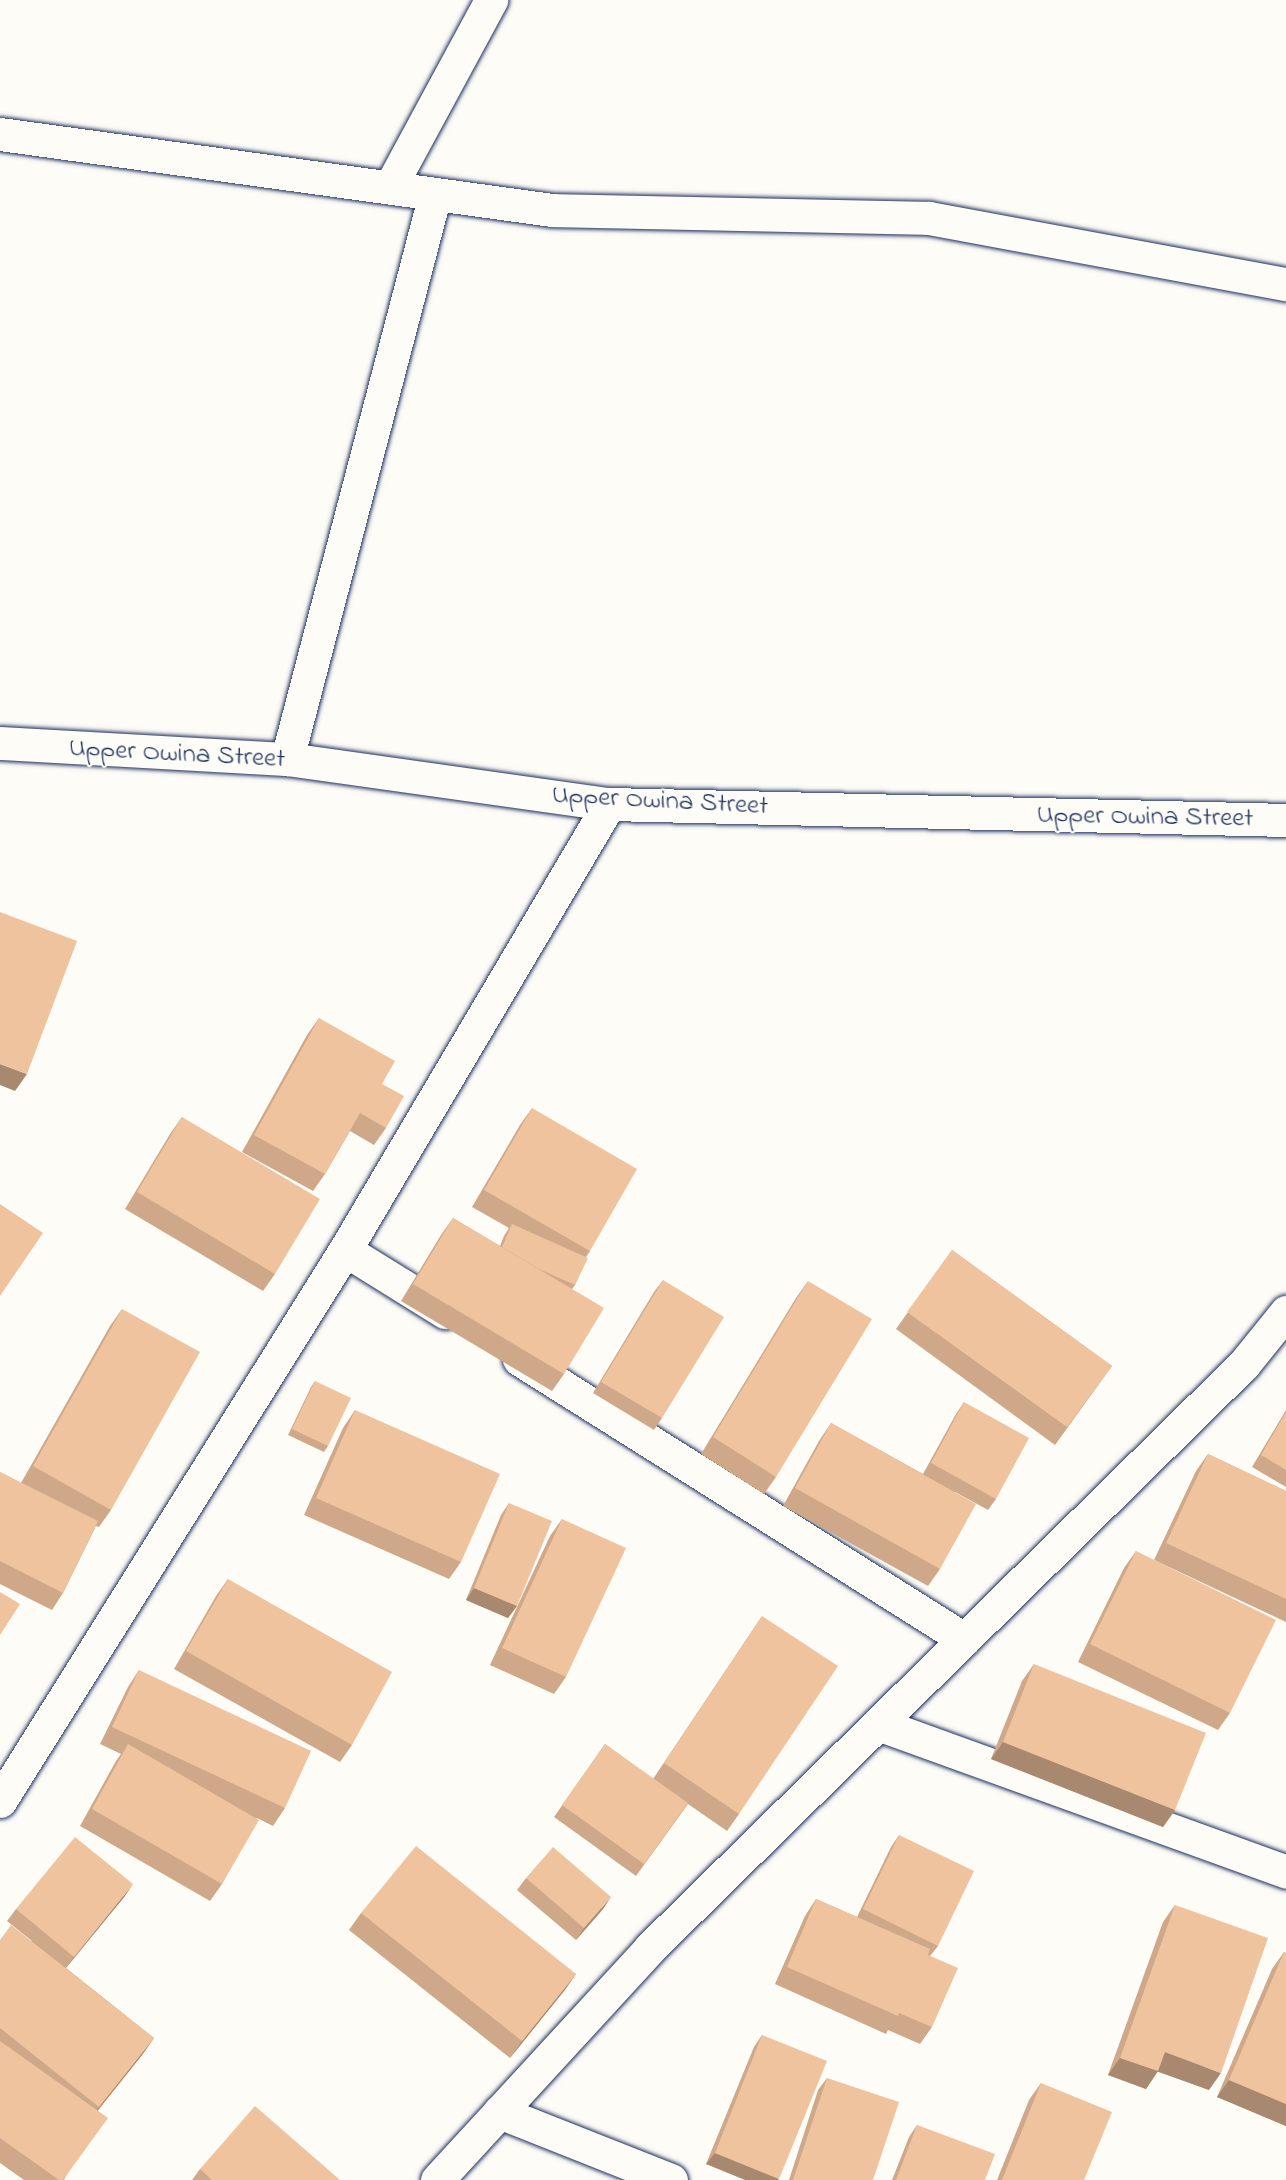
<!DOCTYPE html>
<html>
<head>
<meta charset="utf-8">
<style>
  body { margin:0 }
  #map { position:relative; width:1286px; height:2180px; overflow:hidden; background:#fdfcf7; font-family:"Indie Flower",sans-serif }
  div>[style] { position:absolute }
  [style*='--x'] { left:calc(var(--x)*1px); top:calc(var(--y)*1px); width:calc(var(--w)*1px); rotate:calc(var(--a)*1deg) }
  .roads { filter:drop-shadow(0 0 2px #1b2f5e) drop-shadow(0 0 2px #1b2f5e) }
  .minor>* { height:33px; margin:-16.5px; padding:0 16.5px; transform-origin:16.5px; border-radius:16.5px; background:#fdfcf7 }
  .wall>* { inset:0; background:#cea889 }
  .shaded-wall>* { inset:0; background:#a8886f }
  .building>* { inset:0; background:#f0c39f }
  span { translate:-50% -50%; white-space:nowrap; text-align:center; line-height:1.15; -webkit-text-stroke:4.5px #fdfcf7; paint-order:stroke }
  .street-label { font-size:27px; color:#1b2f5e }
</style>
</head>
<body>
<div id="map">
  <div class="roads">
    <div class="minor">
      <i style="--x:0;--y:134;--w:557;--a:7.84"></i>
      <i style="--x:552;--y:210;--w:377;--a:1.2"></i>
      <i style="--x:929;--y:218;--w:363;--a:10.5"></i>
      <i style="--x:390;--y:187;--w:213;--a:-61.6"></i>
      <i style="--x:0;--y:743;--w:287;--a:3.2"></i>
      <i style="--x:287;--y:759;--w:325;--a:8"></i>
      <i style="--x:609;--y:804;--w:677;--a:1.35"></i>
      <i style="--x:287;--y:759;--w:584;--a:-75.32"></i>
      <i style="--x:345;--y:1250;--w:118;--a:31.8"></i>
      <i style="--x:519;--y:1359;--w:526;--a:32.18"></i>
      <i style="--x:878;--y:1724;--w:434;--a:19.9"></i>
      <i style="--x:0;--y:1801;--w:650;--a:-57.95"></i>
      <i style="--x:345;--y:1250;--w:518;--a:-59.38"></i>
      <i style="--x:499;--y:2112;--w:185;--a:21.6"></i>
      <i style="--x:437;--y:2180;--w:315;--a:-47.4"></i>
      <i style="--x:650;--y:1948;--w:833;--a:-44.51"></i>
      <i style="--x:1244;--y:1364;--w:67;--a:-51.1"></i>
    </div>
  </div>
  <div class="wall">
    <i style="clip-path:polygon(319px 1018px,382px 1084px,386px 1128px,374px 1145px,350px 1131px,325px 1174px,313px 1191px,242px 1152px,307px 1035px)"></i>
    <i style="clip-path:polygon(532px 1108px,590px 1251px,586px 1257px,575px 1285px,572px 1289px,564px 1374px,552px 1391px,401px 1301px,441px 1235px,453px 1218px,500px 1246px,504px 1236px,509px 1228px,472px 1207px,520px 1125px)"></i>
    <i style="clip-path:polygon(182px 1117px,275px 1274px,263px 1291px,125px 1209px,170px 1134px)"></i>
    <i style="clip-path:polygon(952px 1250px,1112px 1366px,1055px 1445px,896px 1329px)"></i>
    <i style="clip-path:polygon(663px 1280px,662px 1418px,654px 1430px,593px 1393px,654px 1292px)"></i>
    <i style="clip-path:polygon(808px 1281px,776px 1477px,764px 1494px,701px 1454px,796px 1298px)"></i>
    <i style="clip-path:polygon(122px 1309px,111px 1510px,99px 1527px,96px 1526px,63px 1593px,52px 1610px,0 1584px,0 1472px,21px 1483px,110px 1326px)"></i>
    <i style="clip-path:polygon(315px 1381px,328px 1446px,324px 1452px,288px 1435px,311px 1387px)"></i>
    <i style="clip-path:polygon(964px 1402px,996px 1499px,988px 1510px,955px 1492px,940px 1569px,928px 1586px,783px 1506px,819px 1441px,831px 1423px,923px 1474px,956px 1414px)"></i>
    <i style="clip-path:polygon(355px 1410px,461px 1562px,449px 1579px,304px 1515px,343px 1428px)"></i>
    <i style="clip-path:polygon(1286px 1410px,1286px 1487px,1252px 1467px)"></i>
    <i style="clip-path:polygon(1208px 1454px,1286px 1491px,1286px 1622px,1154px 1560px,1196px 1471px)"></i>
    <i style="clip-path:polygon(509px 1503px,517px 1606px,508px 1618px,466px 1600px,501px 1515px)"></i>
    <i style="clip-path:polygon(562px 1519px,566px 1677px,554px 1694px,490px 1665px,550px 1536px)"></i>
    <i style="clip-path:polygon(1136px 1551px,1230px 1713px,1218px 1730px,1078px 1662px,1124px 1568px)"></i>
    <i style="clip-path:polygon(228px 1579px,352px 1745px,340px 1762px,174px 1669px,216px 1596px)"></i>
    <i style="clip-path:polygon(762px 1616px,739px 1814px,727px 1831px,688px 1804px,636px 1876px,554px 1817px,605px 1744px,653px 1779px)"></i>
    <i style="clip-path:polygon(1034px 1664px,1175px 1810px,1163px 1827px,991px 1759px,1022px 1681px)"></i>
    <i style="clip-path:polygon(139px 1670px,285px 1808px,273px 1826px,257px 1818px,222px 1884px,210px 1901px,80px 1826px,116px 1761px,121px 1754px,100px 1744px,128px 1687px)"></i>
    <i style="clip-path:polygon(899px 1835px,938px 1946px,930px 1956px,932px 2027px,920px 2044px,888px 2030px,886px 2034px,775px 1984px,805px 1916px,816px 1899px,857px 1917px,891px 1847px)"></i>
    <i style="clip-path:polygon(526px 1878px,603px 1909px,576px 1940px,517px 1890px)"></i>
    <i style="clip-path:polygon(125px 1896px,66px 1968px,154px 2038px,142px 2055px,98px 2110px,64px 2180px,24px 2180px,0 2163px,0 1940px,32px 1941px,7px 1921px,16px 1909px)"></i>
    <i style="clip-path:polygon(1175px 1905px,1209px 2090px,1158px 2071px,1146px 2089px,1108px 2075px,1163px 1922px)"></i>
    <i style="clip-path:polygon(361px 1913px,576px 1974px,564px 1991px,510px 2058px,349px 1930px)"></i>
    <i style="clip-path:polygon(1284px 1952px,1286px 1953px,1286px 2126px,1217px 2097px,1272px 1969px)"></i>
    <i style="clip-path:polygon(762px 2035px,778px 2180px,706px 2164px,754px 2047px)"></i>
    <i style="clip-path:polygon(827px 2078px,873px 2180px,789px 2180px,818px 2090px)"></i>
    <i style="clip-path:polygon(1041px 2083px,1084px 2180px,997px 2180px,1029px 2100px)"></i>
    <i style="clip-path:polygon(917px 2125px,985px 2180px,892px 2180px,909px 2137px)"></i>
    <i style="clip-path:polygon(200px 2169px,340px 2180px,192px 2180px)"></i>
  </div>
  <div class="shaded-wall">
    <i style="clip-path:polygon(0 1064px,27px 1074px,15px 1091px,0 1085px)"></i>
    <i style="clip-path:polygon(474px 1588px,517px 1606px,508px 1618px,466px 1600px)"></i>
    <i style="clip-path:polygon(1003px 1742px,1175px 1810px,1163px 1827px,991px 1759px)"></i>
    <i style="clip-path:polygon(133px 1884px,125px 1896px,65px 1969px,74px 1957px)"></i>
    <i style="clip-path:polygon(611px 1897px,603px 1909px,576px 1940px,584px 1928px)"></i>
    <i style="clip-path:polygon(576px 1974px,564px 1991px,510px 2058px,522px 2041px)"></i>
    <i style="clip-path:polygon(154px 2038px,142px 2055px,87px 2124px,99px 2107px)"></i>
    <i style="clip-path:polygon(1165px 2052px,1221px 2073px,1209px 2090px,1153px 2070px)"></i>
    <i style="clip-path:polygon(1120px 2058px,1158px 2071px,1146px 2089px,1108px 2075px)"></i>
    <i style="clip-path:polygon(1229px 2080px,1286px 2104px,1286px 2126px,1217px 2097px)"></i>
    <i style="clip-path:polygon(715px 2153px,779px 2179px,778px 2180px,745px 2180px,706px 2164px)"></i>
  </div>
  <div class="building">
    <i style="clip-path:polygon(0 912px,77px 941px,27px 1074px,0 1064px)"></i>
    <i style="clip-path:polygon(319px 1018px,395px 1061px,382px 1084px,404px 1096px,386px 1128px,360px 1113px,325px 1174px,254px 1135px)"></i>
    <i style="clip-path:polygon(532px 1108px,637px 1169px,590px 1251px,484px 1190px)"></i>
    <i style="clip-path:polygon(182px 1117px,320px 1199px,275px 1274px,137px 1192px)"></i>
    <i style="clip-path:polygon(0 1204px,43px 1233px,0 1296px)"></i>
    <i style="clip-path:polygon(453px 1218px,604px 1308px,564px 1374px,413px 1284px)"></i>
    <i style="clip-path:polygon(512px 1224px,588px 1258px,575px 1285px,539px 1269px,502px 1247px)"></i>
    <i style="clip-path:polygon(952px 1250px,1112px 1366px,1067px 1427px,907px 1312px)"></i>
    <i style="clip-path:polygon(663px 1280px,724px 1317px,662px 1418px,601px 1382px)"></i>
    <i style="clip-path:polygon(808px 1281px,872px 1319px,776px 1477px,713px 1437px)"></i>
    <i style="clip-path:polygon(122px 1309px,200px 1352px,111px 1510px,33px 1466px)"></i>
    <i style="clip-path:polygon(315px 1381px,351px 1398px,328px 1446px,292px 1429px)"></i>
    <i style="clip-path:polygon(964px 1402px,1029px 1438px,996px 1499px,931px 1463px)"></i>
    <i style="clip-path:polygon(355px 1410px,500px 1474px,461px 1562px,316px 1498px)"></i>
    <i style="clip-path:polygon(1286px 1412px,1286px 1470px,1261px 1455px)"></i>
    <i style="clip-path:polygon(831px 1423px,976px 1504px,940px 1569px,795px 1488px)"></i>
    <i style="clip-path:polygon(1208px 1454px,1286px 1491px,1286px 1599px,1166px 1543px)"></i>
    <i style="clip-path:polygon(0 1472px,98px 1521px,63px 1593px,0 1561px)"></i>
    <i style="clip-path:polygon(509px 1503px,552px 1521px,517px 1606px,474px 1588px)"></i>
    <i style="clip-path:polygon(562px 1519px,626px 1548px,566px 1677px,502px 1648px)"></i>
    <i style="clip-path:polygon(1136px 1551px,1276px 1620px,1230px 1713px,1090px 1644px)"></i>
    <i style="clip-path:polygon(228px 1579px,392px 1672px,352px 1745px,186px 1651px)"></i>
    <i style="clip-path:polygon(0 1592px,20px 1604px,0 1635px)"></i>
    <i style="clip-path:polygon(762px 1616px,838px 1666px,739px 1814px,664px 1763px)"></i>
    <i style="clip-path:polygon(1034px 1664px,1206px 1733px,1175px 1810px,1003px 1742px)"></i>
    <i style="clip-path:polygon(139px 1670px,311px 1751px,285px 1808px,112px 1727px)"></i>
    <i style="clip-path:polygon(128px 1744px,259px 1820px,222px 1884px,92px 1809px)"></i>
    <i style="clip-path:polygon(605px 1744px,688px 1803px,644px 1864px,562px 1805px)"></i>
    <i style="clip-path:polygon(899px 1835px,974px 1871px,938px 1946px,863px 1909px)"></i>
    <i style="clip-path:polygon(75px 1837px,133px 1884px,74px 1957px,16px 1909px)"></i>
    <i style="clip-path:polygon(416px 1846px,576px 1974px,522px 2041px,361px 1913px)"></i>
    <i style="clip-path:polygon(553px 1847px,611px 1897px,584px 1928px,526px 1878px)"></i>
    <i style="clip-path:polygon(816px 1899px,930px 1949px,928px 1955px,958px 1968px,932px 2027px,899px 2013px,898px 2016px,787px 1967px)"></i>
    <i style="clip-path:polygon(1175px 1905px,1268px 1938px,1221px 2073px,1165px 2052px,1158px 2071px,1120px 2058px)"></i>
    <i style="clip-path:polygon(11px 1925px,154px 2038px,99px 2107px,0 2028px,0 1940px)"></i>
    <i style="clip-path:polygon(1284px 1952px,1286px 1953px,1286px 2104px,1229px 2080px)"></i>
    <i style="clip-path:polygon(762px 2035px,827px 2061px,779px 2179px,715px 2153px)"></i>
    <i style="clip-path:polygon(0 2041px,108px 2118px,63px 2180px,59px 2180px,0 2138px)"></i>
    <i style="clip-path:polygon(827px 2078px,899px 2102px,873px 2180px,793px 2180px)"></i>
    <i style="clip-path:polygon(1041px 2083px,1112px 2112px,1084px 2180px,1002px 2180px)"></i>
    <i style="clip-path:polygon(255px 2106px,340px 2180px,212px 2180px,200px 2169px)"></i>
    <i style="clip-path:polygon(917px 2125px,995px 2154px,985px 2180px,896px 2180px)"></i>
  </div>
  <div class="street-label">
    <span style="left:177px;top:754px;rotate:3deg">Upper Owina Street</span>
    <span style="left:660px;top:801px;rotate:3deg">Upper Owina Street</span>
    <span style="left:1145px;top:817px;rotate:1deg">Upper Owina Street</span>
  </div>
</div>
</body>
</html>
